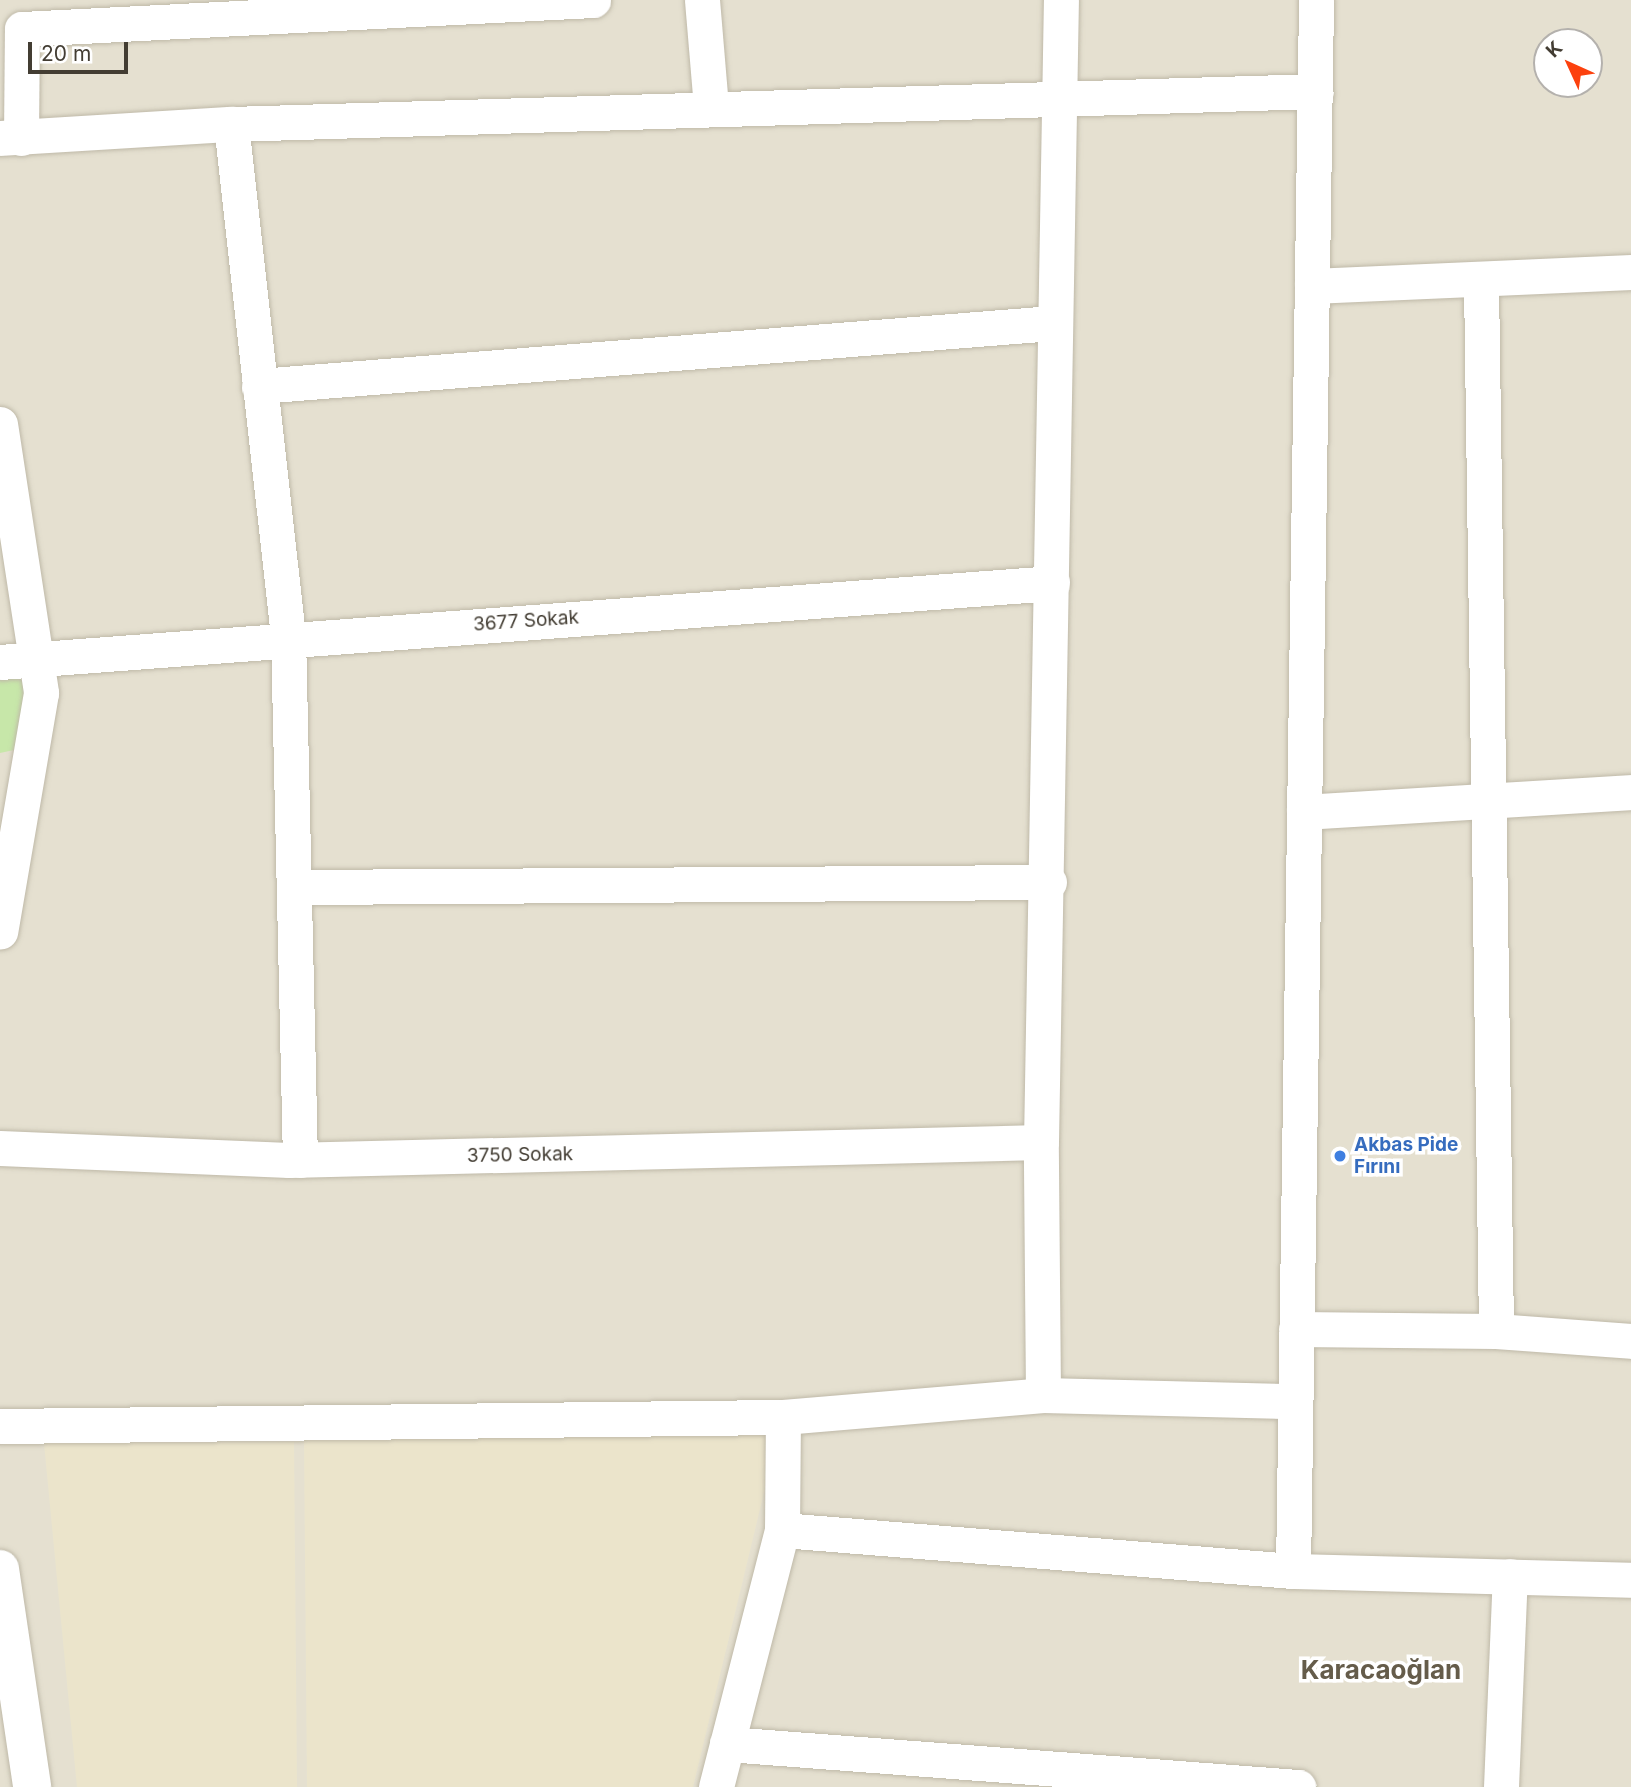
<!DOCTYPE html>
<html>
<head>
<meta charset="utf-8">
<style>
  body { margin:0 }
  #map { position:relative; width:1631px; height:1787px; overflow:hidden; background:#f1eee2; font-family:Inter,sans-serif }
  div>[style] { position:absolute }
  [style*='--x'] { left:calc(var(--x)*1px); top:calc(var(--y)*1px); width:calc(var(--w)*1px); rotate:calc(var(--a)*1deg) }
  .residential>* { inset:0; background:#e5e0d0 }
  .education>* { inset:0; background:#ebe4cb }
  .green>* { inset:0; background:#c7e7a9 }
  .roads { filter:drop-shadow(0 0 2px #bfb9a8) drop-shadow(0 0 2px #bfb9a8) }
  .minor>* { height:35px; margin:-17.5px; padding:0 17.5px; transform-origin:17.5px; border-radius:17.5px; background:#fff }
  .tertiary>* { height:38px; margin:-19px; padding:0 19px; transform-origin:19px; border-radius:19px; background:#fff }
  .dots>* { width:19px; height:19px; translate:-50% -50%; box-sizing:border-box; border:4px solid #fff; border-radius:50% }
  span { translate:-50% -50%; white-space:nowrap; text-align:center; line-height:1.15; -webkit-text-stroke:7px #fff; paint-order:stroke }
  .street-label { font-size:19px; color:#433d33 }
  .shop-label { font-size:19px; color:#366cbe; font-weight:700 }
  .left { translate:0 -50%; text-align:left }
  .district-label { font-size:26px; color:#655c4a; font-weight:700 }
  .north { position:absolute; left:1533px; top:28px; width:70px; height:70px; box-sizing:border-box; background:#fff; border:2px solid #b4b1ad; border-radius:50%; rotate:315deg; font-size:19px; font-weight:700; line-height:28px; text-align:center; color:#433d33 }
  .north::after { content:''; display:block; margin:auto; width:24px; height:32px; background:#fc410e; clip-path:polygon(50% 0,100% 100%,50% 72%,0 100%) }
  .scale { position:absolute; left:28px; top:42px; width:100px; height:32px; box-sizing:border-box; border:4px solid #433d33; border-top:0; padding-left:9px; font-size:21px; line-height:24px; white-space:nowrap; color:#433d33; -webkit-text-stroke:5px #fff; paint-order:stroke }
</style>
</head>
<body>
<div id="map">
  <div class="residential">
    <i style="clip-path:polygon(evenodd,0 0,1631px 0,1631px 1787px,0 1787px,0 0,1547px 42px,1589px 42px,1589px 84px,1547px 84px,1547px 42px)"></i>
  </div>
  <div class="education">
    <i style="clip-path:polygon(781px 1422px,693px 1787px,307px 1787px,304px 1440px)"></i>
    <i style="clip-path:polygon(294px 1442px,297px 1787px,77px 1787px,44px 1443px)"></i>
  </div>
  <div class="green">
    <i style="clip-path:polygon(42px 666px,23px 748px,0 753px,0 674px)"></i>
  </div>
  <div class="roads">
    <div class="minor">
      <i style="--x:702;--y:0;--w:108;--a:85.2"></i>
      <i style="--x:231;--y:124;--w:515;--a:83.65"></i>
      <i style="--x:288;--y:636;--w:524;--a:88.69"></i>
      <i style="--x:0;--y:138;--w:231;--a:-3.5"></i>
      <i style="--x:231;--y:124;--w:1085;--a:-1.74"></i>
      <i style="--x:21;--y:138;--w:109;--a:-89.5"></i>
      <i style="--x:22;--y:29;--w:572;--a:-2.91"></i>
      <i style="--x:1481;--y:282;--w:1049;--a:89.18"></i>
      <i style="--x:1312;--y:286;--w:319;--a:-2.5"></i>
      <i style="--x:259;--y:386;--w:796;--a:-4.54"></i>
      <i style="--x:0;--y:424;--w:272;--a:81.3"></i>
      <i style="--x:41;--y:693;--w:242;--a:99.7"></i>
      <i style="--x:0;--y:662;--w:1055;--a:-4.29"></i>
      <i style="--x:1304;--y:812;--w:328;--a:-3.5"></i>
      <i style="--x:298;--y:887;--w:751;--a:-0.38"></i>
      <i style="--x:0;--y:1148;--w:289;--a:2.4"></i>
      <i style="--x:289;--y:1160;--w:752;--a:-1.37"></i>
      <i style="--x:1296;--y:1329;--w:200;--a:0.6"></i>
      <i style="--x:1496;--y:1331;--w:135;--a:4.2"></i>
      <i style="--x:1043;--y:1395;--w:253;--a:-90.5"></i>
      <i style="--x:1041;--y:1142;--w:1142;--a:-89"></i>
      <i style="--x:0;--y:1426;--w:783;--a:-0.66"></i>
      <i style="--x:783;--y:1417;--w:261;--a:-4.8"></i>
      <i style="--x:1043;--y:1395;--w:252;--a:1.4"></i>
      <i style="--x:782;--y:1530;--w:513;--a:4.59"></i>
      <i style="--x:1293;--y:1571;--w:338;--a:1.5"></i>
      <i style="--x:1293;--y:1571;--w:1571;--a:-89.16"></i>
      <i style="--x:727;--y:1744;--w:573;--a:4.31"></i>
      <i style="--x:716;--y:1787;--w:265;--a:-75.6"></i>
      <i style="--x:782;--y:1530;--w:113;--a:-89.5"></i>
      <i style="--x:1501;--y:1787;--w:211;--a:-87.6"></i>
    </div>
    <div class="tertiary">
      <i style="--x:0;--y:1569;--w:220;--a:81.6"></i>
    </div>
  </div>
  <div class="dots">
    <i style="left:1340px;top:1156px;background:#3f7fe0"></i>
  </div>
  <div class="street-label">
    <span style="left:526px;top:621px;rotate:-4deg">3677 Sokak</span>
    <span style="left:520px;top:1155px;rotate:-1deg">3750 Sokak</span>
  </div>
  <div class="shop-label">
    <span class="left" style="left:1354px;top:1156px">Akbas Pide<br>Fırını</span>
  </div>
  <div class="district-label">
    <span style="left:1381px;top:1670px">Karacaoğlan</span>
  </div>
  <div class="north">K</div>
  <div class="scale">20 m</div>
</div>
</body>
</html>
